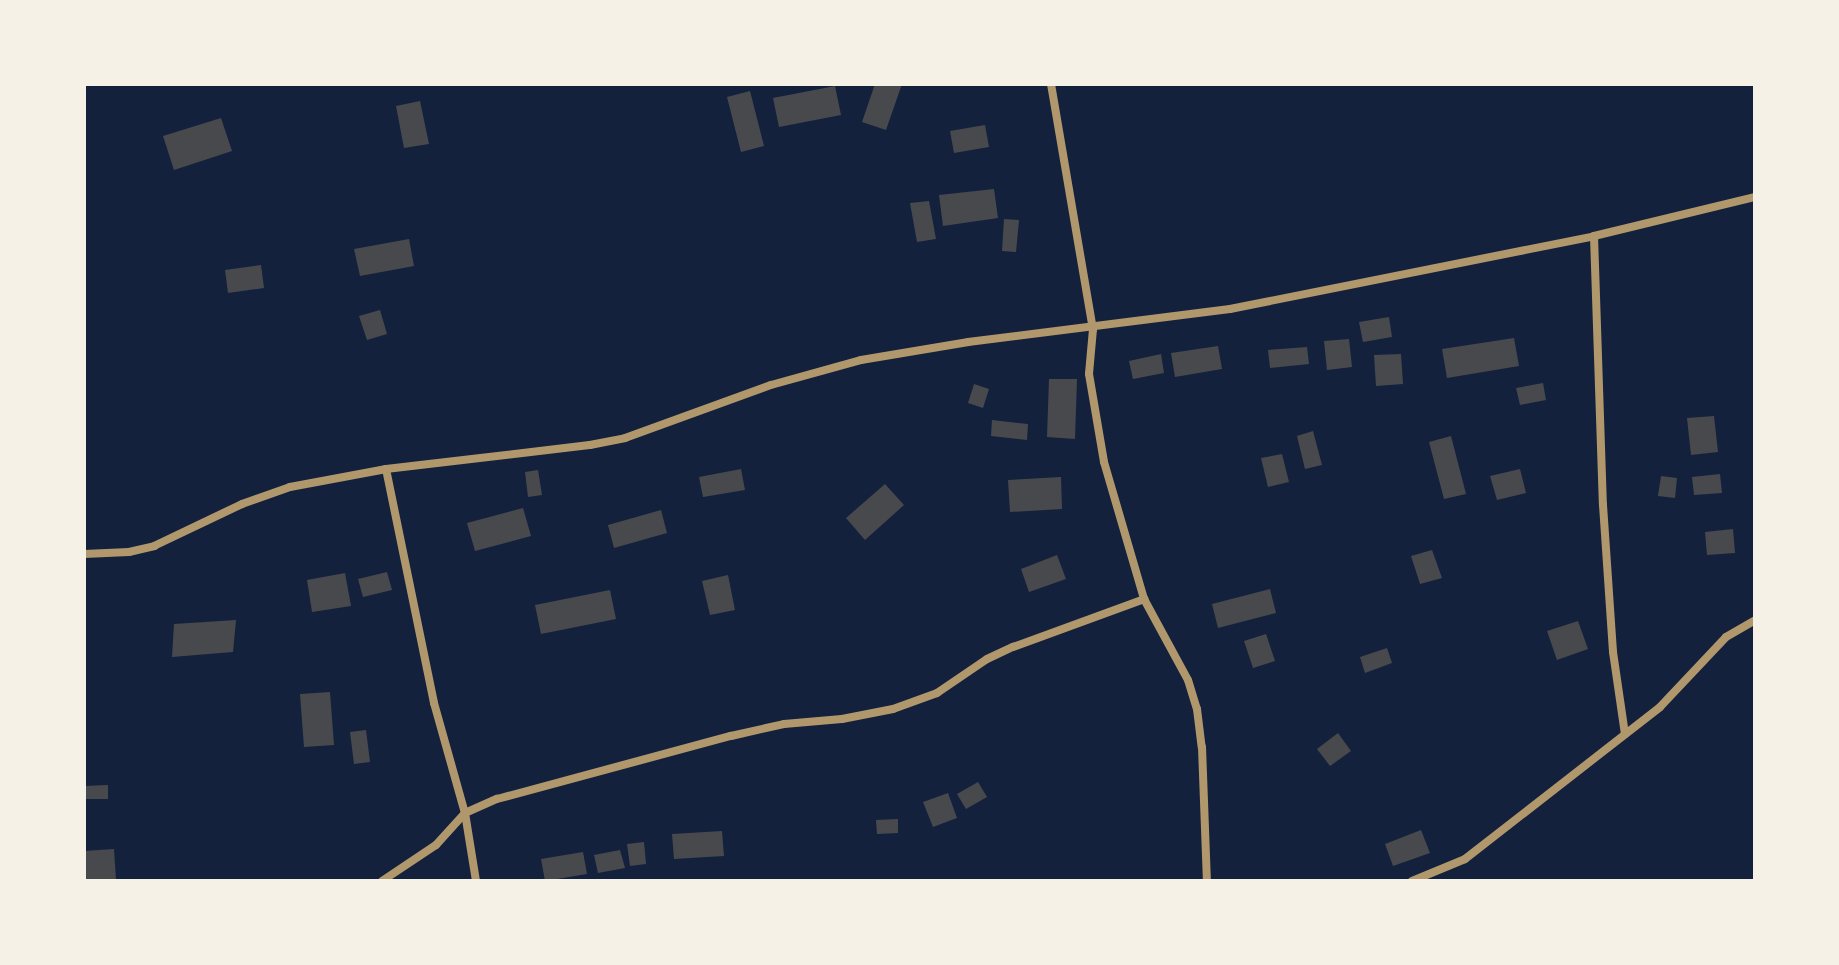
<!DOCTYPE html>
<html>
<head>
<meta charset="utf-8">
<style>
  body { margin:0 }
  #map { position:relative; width:1839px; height:965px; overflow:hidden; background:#14213d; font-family:Helvetica,sans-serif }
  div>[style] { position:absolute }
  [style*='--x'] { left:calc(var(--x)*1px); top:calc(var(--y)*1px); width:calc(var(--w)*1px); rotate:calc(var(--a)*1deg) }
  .building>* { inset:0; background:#48494c }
  .minor>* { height:8px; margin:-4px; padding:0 4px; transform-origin:4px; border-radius:4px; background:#b1986c }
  span { translate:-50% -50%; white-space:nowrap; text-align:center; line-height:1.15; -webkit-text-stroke:6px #f6f1e7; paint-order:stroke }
  .frame { position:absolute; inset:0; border:86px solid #f6f1e7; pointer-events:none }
</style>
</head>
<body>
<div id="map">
  <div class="building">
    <i style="clip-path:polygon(875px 84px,902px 84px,886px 130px,862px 122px)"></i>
    <i style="clip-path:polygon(835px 86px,841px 115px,779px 127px,773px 98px)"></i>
    <i style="clip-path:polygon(750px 91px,764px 146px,741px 152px,727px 97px)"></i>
    <i style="clip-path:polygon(420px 101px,429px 144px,404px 148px,396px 106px)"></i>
    <i style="clip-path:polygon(221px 118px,232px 151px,174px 170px,163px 136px)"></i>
    <i style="clip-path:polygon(985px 125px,989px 147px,954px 153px,950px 131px)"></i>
    <i style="clip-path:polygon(994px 189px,998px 218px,943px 226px,939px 195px)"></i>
    <i style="clip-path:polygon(929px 201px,936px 239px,917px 242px,910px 203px)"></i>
    <i style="clip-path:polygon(1004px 219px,1019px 220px,1016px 252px,1002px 251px)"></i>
    <i style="clip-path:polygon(409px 239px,414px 266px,360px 276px,354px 249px)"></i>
    <i style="clip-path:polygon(261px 265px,264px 288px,228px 293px,225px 270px)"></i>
    <i style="clip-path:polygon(380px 310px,387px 334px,367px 340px,359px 316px)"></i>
    <i style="clip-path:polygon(1389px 317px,1392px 337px,1363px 342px,1359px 322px)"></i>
    <i style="clip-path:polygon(1514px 338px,1519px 366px,1447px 378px,1442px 349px)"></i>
    <i style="clip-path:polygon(1349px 339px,1352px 367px,1327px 370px,1324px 341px)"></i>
    <i style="clip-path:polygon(1218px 346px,1222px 369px,1175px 377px,1171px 353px)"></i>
    <i style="clip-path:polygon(1307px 347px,1309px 364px,1270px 368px,1268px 350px)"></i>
    <i style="clip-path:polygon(1161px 354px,1164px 373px,1133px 379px,1129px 361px)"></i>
    <i style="clip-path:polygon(1401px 354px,1403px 384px,1376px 386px,1374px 355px)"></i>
    <i style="clip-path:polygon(1049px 379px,1077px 379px,1075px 439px,1047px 437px)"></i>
    <i style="clip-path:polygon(1543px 383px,1546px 400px,1520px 405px,1516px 388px)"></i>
    <i style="clip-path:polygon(974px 384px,989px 389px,983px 408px,968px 403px)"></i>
    <i style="clip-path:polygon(1714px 416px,1718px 452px,1691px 455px,1687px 418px)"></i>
    <i style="clip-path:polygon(992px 420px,1028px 424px,1027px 440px,991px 436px)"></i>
    <i style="clip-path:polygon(1313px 431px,1322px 465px,1305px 469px,1297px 436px)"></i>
    <i style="clip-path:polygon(1451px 436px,1466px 494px,1444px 499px,1429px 442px)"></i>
    <i style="clip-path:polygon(1282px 454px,1289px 482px,1268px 487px,1261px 458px)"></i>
    <i style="clip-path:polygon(741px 469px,745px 490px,703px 497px,699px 477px)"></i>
    <i style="clip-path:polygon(1520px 469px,1526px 493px,1497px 500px,1490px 476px)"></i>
    <i style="clip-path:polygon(538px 470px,542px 495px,528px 497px,525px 472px)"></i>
    <i style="clip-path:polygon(1720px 474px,1722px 493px,1694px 495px,1692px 477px)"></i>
    <i style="clip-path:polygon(1661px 476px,1677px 478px,1675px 498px,1658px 496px)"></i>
    <i style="clip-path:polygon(1061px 477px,1062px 509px,1010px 512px,1008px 480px)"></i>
    <i style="clip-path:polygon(885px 484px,904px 505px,865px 540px,846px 518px)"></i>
    <i style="clip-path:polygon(523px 508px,531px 536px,475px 551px,467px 523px)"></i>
    <i style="clip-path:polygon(661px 510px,667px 533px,614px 548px,608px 525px)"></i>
    <i style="clip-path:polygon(1733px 529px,1735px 553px,1707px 555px,1705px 532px)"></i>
    <i style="clip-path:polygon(1432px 550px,1442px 578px,1420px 584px,1411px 556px)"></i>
    <i style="clip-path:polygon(1057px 555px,1066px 579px,1029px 592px,1021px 569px)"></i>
    <i style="clip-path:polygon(387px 572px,392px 590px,363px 597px,358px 579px)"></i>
    <i style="clip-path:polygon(345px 573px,351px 606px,312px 612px,307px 580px)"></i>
    <i style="clip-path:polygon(728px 575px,735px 610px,710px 615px,702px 581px)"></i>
    <i style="clip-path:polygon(1270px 589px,1276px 613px,1218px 628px,1212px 604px)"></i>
    <i style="clip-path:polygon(610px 590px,616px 619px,541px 634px,535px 605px)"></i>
    <i style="clip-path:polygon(236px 620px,233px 652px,172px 657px,174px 624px)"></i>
    <i style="clip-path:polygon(1578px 621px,1588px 649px,1557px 660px,1547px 631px)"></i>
    <i style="clip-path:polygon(1266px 634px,1275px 661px,1253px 668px,1244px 641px)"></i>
    <i style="clip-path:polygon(1387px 648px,1392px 663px,1365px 673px,1360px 657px)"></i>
    <i style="clip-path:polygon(330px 692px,334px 745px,304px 747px,300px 694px)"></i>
    <i style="clip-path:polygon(366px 730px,370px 762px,354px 764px,350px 732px)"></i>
    <i style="clip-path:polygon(1338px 733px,1351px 751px,1330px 766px,1317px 749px)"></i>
    <i style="clip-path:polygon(978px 782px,987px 797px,966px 809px,957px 794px)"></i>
    <i style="clip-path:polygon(108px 785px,108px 799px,84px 799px,84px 786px)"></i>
    <i style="clip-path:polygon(948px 793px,957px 818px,933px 827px,923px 802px)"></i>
    <i style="clip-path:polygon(898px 819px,898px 833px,877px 834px,876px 820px)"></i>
    <i style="clip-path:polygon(1421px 830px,1430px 853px,1393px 866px,1385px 844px)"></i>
    <i style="clip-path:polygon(722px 831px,724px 856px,674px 859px,672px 834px)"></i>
    <i style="clip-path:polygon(644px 842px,646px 864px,630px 866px,627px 844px)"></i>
    <i style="clip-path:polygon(114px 849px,116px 880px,84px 881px,84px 851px)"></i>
    <i style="clip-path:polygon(620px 850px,625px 868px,598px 873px,594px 855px)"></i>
    <i style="clip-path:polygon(583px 852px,587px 874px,545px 881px,541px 859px)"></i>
  </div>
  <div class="minor">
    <i style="--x:1051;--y:84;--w:249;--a:80.3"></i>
    <i style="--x:1093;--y:329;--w:45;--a:95.1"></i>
    <i style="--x:1089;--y:374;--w:89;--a:80.3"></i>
    <i style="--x:1104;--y:462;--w:143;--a:73.7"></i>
    <i style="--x:1144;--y:599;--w:92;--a:61.5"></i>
    <i style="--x:1188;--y:680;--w:30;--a:73"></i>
    <i style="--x:1197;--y:709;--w:38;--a:83"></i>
    <i style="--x:1202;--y:747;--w:134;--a:87.9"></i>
    <i style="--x:1594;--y:236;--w:269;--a:88.1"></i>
    <i style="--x:1603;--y:505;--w:147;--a:86.1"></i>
    <i style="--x:1613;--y:652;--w:83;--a:81.7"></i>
    <i style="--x:386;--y:469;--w:239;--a:78.4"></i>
    <i style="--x:434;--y:703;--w:114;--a:74.3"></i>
    <i style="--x:465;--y:813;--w:69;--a:80.8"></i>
    <i style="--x:84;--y:554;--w:45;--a:-2.5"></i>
    <i style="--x:129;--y:552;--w:26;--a:-13"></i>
    <i style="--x:154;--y:546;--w:98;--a:-25.5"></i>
    <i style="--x:242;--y:504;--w:51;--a:-19.5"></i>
    <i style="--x:290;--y:487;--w:98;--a:-10.6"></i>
    <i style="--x:386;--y:469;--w:205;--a:-6.7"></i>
    <i style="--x:590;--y:445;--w:36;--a:-11"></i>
    <i style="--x:625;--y:438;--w:155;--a:-20"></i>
    <i style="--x:771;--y:385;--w:93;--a:-15.5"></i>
    <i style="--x:861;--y:360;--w:109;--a:-9.5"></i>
    <i style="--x:968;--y:342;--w:264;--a:-7.2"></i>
    <i style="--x:1230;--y:309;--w:371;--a:-11.3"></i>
    <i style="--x:1594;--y:236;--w:166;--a:-13.6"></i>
    <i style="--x:382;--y:881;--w:65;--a:-33.7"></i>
    <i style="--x:436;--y:845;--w:43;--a:-47.8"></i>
    <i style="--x:465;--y:813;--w:35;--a:-24"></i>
    <i style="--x:497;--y:799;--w:242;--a:-15.1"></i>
    <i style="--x:731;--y:736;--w:54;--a:-12.8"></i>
    <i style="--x:784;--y:724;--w:58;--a:-4.9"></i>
    <i style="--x:842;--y:719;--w:52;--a:-11.1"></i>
    <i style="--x:893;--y:709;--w:47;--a:-20"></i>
    <i style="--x:937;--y:693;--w:60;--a:-34.2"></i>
    <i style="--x:987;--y:659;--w:29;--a:-25"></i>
    <i style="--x:1013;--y:647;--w:140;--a:-20.1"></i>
    <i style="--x:1412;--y:881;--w:57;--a:-22.5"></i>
    <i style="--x:1465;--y:859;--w:247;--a:-37.9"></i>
    <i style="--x:1660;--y:707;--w:96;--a:-46.7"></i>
    <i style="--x:1726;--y:637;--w:34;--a:-30"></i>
  </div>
  <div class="frame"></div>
</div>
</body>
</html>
